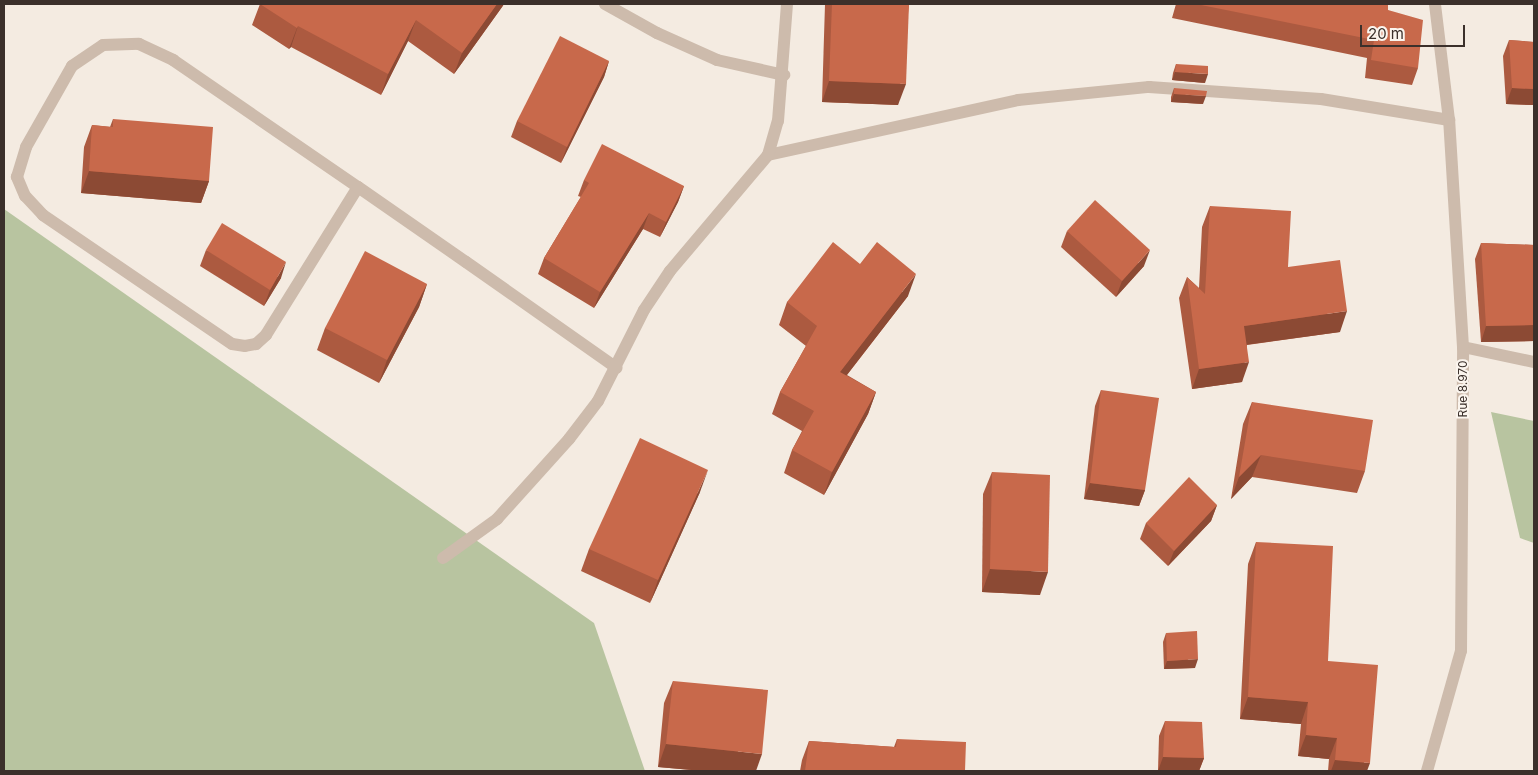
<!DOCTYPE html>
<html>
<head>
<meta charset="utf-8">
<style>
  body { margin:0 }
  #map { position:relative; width:1538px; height:775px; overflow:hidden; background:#f4ebe1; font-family:Inter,sans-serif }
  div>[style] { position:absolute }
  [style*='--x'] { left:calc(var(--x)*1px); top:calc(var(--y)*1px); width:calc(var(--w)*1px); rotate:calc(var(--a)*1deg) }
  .green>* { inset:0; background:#b8c4a0 }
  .minor>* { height:12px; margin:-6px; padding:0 6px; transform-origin:6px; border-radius:6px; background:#cdbbac }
  .wall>* { inset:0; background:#ac5a40 }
  .shaded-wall>* { inset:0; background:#8c4a34 }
  .building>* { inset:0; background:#c8694b }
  span { translate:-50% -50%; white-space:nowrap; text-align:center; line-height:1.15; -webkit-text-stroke:4px #fbf5ee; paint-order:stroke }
  .street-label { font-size:12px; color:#3b302b }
  .frame { position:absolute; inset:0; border:5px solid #3b302b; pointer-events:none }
  .scale { position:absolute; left:1360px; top:25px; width:105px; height:22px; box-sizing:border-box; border:2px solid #3b302b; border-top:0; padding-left:6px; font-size:15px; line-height:18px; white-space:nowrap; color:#3b302b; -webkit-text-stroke:4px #fbf5ee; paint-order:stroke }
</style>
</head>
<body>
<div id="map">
  <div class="green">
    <i style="clip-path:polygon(4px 209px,594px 623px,645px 771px,4px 771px)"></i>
    <i style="clip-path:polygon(1491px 412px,1534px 421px,1534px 543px,1520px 538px)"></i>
  </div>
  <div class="minor">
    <i style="--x:605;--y:4;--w:60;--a:29.1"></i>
    <i style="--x:657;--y:33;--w:66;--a:24.2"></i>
    <i style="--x:717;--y:60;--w:69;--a:12.6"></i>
    <i style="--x:768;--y:155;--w:256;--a:-12.4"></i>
    <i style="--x:1018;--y:100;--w:132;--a:-5.7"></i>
    <i style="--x:1149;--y:87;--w:172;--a:4"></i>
    <i style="--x:1321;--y:99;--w:130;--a:9.3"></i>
    <i style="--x:358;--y:187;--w:174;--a:121.9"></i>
    <i style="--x:266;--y:335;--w:13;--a:138"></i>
    <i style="--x:256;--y:344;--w:11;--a:170"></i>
    <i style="--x:245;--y:346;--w:13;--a:-171"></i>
    <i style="--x:232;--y:344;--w:229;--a:-145.7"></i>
    <i style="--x:43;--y:215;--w:26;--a:-133"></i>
    <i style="--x:25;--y:196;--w:21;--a:-113"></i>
    <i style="--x:17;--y:177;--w:31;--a:-73"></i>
    <i style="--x:26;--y:147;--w:93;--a:-60.4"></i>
    <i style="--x:72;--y:66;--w:37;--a:-34"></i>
    <i style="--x:103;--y:45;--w:36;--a:-2"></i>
    <i style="--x:139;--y:44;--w:38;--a:25"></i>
    <i style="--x:173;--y:60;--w:224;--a:34.5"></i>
    <i style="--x:358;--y:187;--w:131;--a:34.8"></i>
    <i style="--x:466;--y:262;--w:184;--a:35.1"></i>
    <i style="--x:1463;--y:347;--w:73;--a:11.9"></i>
    <i style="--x:443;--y:558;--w:67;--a:-35.8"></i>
    <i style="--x:497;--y:519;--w:108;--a:-48"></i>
    <i style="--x:569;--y:439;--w:48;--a:-52.7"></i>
    <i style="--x:598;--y:401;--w:102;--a:-63.2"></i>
    <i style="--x:644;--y:310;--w:47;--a:-56.3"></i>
    <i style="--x:670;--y:271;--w:152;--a:-49.8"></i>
    <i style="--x:768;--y:155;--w:35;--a:-74"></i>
    <i style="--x:778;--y:121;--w:117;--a:-85.6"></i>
    <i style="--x:1427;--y:771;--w:125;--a:-74.2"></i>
    <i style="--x:1461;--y:651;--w:304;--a:-89.6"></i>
    <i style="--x:1463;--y:347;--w:227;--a:-93.5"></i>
    <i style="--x:1449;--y:120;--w:117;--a:-96.9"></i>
  </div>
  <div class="wall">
    <i style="clip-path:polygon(260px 4px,504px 4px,502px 7px,454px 74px,408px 41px,381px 95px,291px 47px,289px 49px,252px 25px)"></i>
    <i style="clip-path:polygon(825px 4px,909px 4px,898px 105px,822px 102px)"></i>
    <i style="clip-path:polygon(1176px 4px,1388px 4px,1388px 10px,1418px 68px,1412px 85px,1365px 78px,1367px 58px,1172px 18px)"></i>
    <i style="clip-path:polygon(1509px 40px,1534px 42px,1534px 105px,1506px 104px,1503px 56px)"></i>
    <i style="clip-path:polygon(609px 61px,604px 77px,561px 163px,511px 137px,517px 121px)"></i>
    <i style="clip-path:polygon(1176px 64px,1205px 83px,1172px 80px,1173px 73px)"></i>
    <i style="clip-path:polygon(1174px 88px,1203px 104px,1171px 102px,1171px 97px)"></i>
    <i style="clip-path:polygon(113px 119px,209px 181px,201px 203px,81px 193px,84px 147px,92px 125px,110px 127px)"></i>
    <i style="clip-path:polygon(584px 180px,684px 186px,678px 202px,660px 237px,643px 229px,594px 308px,538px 274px,544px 258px,581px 197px,578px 196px)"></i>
    <i style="clip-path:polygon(1210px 206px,1288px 267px,1340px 332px,1247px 345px,1242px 382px,1192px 389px,1179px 298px,1187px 277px,1199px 288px,1202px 227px)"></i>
    <i style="clip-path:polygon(1067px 231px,1144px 266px,1116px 297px,1061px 247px)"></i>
    <i style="clip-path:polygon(1481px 243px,1534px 245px,1534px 341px,1481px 342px,1475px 259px)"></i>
    <i style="clip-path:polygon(206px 250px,281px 278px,264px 306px,200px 266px)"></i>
    <i style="clip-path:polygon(860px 264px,908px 296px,847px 375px,876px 392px,868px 414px,824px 495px,784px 473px,792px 450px,802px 431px,772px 414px,780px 392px,806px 346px,779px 325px,787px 302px)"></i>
    <i style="clip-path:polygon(427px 284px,419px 307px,379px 383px,317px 350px,325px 328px)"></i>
    <i style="clip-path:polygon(1101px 390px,1145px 490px,1139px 506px,1084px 499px,1095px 406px)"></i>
    <i style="clip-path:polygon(1252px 402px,1365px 471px,1357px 493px,1252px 477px,1231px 499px,1243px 424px)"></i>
    <i style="clip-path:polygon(992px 472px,1040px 595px,982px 592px,983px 494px)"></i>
    <i style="clip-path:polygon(700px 492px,650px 603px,581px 571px,589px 549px)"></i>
    <i style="clip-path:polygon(1217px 505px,1211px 521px,1168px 566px,1140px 539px,1146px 523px)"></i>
    <i style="clip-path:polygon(1256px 542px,1328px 661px,1367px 771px,1328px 771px,1329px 759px,1298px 756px,1301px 724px,1240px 719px,1248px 564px)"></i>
    <i style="clip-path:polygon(1166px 633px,1195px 668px,1164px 669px,1163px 642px)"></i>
    <i style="clip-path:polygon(673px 681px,756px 771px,703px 771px,658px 767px,664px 703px)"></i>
    <i style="clip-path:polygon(1165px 721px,1204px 758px,1199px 771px,1158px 771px,1159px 736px)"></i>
    <i style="clip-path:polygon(897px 739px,965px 771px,800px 771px,802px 760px,809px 741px,894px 747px)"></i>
  </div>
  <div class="shaded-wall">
    <i style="clip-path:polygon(497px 4px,504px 4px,502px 7px,454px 74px,462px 53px)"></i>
    <i style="clip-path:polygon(416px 20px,408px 41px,381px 95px,388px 74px)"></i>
    <i style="clip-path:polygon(298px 26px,291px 47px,289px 49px,297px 28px)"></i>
    <i style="clip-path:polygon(609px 61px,604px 77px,561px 163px,567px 147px)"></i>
    <i style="clip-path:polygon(1175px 72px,1208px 74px,1205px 83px,1172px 80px)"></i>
    <i style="clip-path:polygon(829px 81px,906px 84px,898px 105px,822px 102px)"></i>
    <i style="clip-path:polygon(1512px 88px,1534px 89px,1534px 105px,1506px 104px)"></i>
    <i style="clip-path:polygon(1174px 94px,1206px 96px,1203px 104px,1171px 102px)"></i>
    <i style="clip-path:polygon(89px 171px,209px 181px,201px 203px,81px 193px)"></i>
    <i style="clip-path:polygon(684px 186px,678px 202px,660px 237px,666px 222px)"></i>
    <i style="clip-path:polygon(649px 213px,643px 229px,594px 308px,600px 292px)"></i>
    <i style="clip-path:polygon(1150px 250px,1144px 266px,1116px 297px,1122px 281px)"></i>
    <i style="clip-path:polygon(286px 262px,281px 278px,264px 306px,270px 290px)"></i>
    <i style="clip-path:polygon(916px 274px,908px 296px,832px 394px,840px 372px)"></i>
    <i style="clip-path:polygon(427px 284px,419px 307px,379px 383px,387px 360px)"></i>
    <i style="clip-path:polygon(1347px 311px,1340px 332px,1237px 346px,1244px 326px)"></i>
    <i style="clip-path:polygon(1534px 325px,1534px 341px,1481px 342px,1486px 326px)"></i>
    <i style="clip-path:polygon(1249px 362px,1242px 382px,1192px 389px,1199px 369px)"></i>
    <i style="clip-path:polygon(876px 392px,868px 414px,824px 495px,832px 472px)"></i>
    <i style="clip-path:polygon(1261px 455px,1252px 477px,1231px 499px,1239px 477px)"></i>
    <i style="clip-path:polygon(708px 470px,700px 492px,650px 603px,658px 580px)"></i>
    <i style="clip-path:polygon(1090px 483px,1145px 490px,1139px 506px,1084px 499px)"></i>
    <i style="clip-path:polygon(1217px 505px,1211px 521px,1168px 566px,1174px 551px)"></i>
    <i style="clip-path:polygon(990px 569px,1048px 572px,1040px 595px,982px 592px)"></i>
    <i style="clip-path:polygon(1198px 659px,1195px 668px,1164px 669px,1167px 661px)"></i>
    <i style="clip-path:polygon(1248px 697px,1308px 702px,1301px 724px,1240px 719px)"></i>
    <i style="clip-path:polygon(1306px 735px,1337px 738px,1329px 759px,1298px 756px)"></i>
    <i style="clip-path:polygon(666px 744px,762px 754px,756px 771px,703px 771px,658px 767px)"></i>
    <i style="clip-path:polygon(1163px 757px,1204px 758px,1199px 771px,1158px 771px)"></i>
    <i style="clip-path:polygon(1335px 760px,1370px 763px,1367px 771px,1331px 771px)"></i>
  </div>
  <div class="building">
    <i style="clip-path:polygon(260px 4px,497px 4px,462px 53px,416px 20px,388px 74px,298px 26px,297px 28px)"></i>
    <i style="clip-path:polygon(832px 4px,909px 4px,906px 84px,829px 81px)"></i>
    <i style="clip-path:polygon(1196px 4px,1388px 4px,1388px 10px,1423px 20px,1418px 68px,1371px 60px,1374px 40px)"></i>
    <i style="clip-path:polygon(560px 36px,609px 61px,567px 147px,517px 121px)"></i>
    <i style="clip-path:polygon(1509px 40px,1534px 42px,1534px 89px,1512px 88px)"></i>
    <i style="clip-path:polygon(1176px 64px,1208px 66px,1208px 74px,1175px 72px)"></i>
    <i style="clip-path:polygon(1174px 88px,1207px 91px,1206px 96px,1174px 94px)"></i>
    <i style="clip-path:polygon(113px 119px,213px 127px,209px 181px,89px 171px,92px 125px,113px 127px)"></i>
    <i style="clip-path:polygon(602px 144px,684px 186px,666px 222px,649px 213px,600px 292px,544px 258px,589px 183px,584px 180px)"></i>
    <i style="clip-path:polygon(1095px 200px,1150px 250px,1122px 281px,1067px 231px)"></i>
    <i style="clip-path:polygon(1210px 206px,1291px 211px,1288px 267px,1340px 260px,1347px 311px,1244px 326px,1249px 362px,1199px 369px,1187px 277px,1205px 294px)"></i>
    <i style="clip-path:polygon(222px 223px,286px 262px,270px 290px,206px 250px)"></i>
    <i style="clip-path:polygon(833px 242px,860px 264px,877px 242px,916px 274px,840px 372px,876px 392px,832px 472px,792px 450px,814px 411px,780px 392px,817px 326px,787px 302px)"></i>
    <i style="clip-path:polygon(1481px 243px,1534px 245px,1534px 325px,1486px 326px)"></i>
    <i style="clip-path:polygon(365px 251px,427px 284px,387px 360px,325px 328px)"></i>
    <i style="clip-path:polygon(1101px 390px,1159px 398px,1145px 490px,1090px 483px)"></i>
    <i style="clip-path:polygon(1252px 402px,1373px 420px,1365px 471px,1261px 455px,1239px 477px)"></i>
    <i style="clip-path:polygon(640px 438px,708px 470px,658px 580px,589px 549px)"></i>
    <i style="clip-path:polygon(992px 472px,1050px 475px,1048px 572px,990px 569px)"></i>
    <i style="clip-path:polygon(1189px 477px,1217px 505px,1174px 551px,1146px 523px)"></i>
    <i style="clip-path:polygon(1256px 542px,1333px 546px,1328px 661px,1378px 665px,1370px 763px,1335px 760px,1337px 738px,1306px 735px,1308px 702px,1248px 697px)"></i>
    <i style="clip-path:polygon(1197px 631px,1198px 659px,1167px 661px,1166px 633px)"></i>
    <i style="clip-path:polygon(673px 681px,768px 690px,762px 754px,666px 744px)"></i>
    <i style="clip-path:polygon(1165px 721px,1202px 722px,1204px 758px,1163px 757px)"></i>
    <i style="clip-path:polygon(897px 739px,966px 742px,965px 771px,805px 771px,809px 741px,896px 747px)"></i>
  </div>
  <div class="street-label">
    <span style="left:1463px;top:389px;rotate:-90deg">Rue 8.970</span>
  </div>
  <div class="frame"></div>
  <div class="scale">20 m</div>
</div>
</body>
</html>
